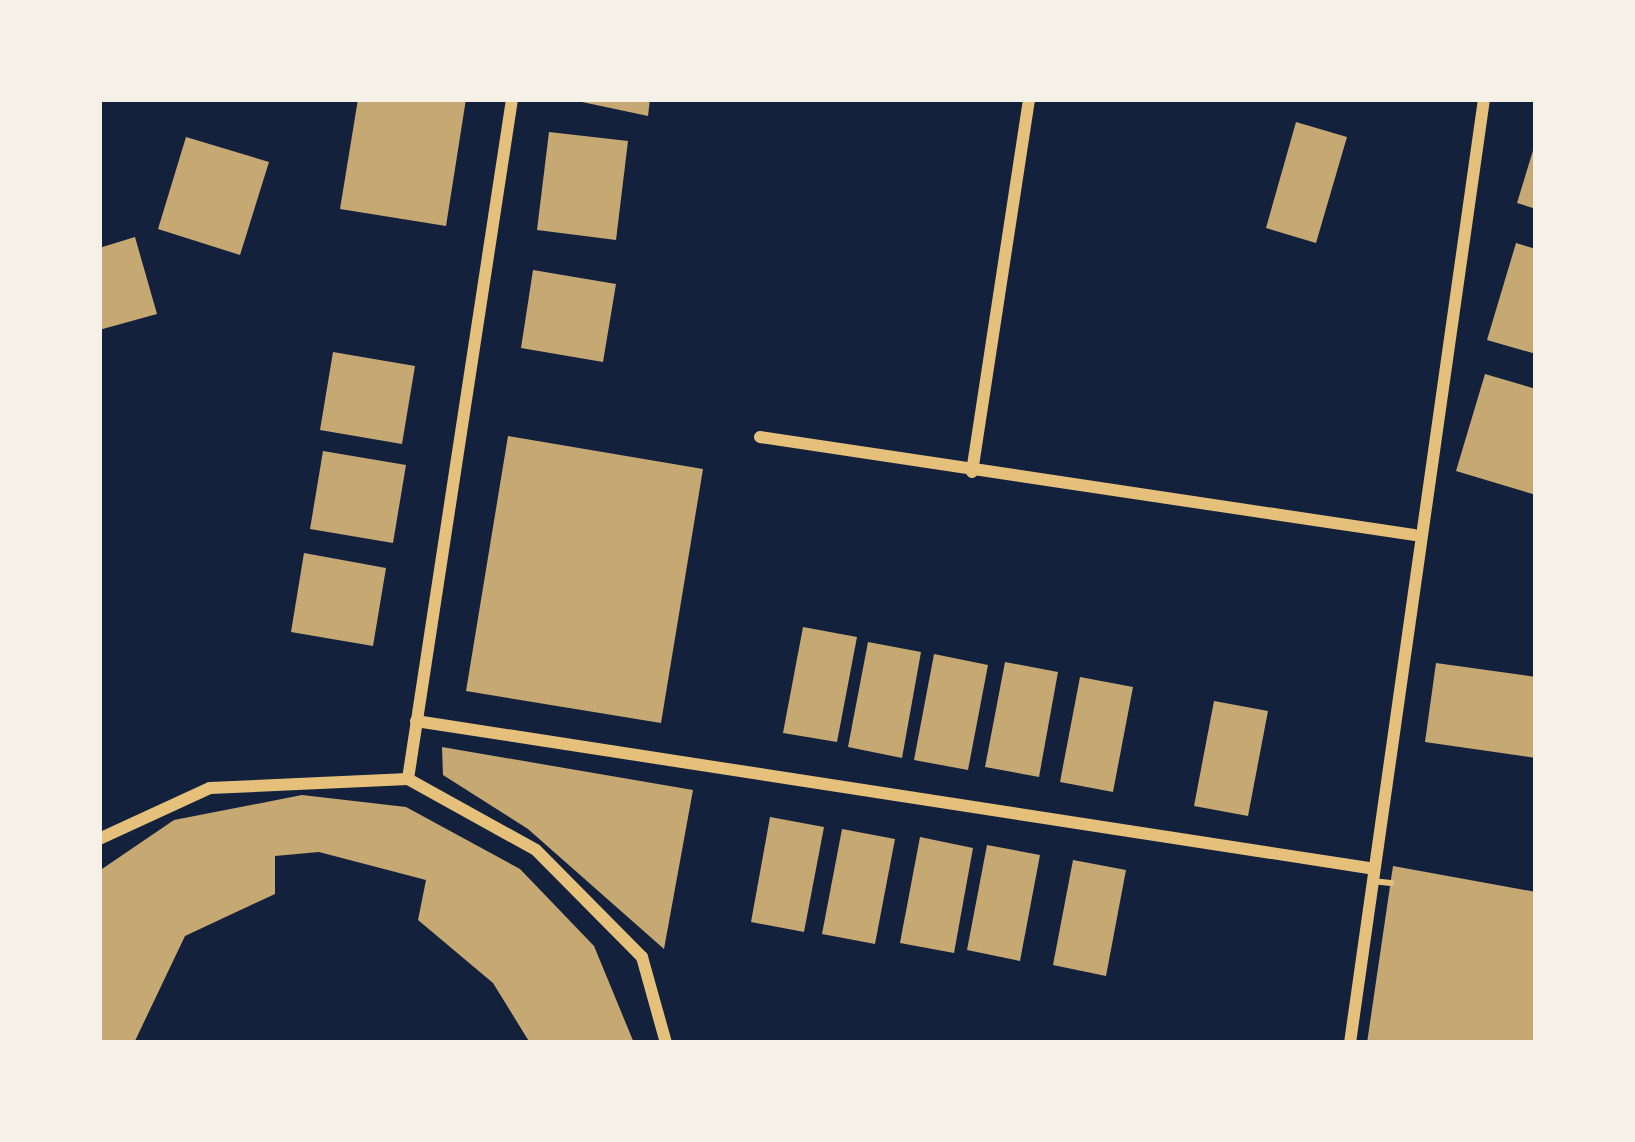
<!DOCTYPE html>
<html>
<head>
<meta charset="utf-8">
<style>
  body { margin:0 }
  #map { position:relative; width:1635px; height:1142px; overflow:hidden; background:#14213d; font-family:Cabin,sans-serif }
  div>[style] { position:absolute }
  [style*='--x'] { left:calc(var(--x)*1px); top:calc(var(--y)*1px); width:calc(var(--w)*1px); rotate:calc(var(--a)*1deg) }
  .building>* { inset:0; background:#c6a872 }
  .service>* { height:6px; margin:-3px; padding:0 3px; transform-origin:3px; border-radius:3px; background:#e5c07b }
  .minor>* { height:12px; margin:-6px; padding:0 6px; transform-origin:6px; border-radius:6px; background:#e5c07b }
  span { translate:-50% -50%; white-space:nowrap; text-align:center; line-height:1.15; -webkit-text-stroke:10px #f6f1e7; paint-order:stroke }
  .frame { position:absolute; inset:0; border:102px solid #f6f1e7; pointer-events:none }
</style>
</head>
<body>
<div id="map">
  <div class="building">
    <i style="clip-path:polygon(358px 99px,466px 99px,446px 226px,340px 209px)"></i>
    <i style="clip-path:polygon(568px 99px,650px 99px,648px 116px)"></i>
    <i style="clip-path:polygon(1296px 122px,1347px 137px,1316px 243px,1266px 228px)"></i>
    <i style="clip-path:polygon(549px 132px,628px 141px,616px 240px,537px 230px)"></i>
    <i style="clip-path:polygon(186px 137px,269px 162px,240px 255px,158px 229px)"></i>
    <i style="clip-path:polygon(1535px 144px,1536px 144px,1536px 209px,1517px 203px)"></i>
    <i style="clip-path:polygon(135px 237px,157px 314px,99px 330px,99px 248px)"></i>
    <i style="clip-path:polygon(1516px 243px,1536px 249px,1536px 354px,1487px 340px)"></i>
    <i style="clip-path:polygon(533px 270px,616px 284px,603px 362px,521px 348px)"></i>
    <i style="clip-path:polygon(333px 352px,415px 366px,402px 444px,320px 430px)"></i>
    <i style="clip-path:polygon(1485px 374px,1536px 389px,1536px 495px,1456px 471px)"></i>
    <i style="clip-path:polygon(508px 436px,703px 469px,661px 723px,466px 691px)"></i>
    <i style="clip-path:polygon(323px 451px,406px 465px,393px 543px,310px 529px)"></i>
    <i style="clip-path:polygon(304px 553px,386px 568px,373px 646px,291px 632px)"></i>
    <i style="clip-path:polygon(803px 627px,857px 637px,837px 742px,783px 733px)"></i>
    <i style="clip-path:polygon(868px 642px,921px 652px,902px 758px,848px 747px)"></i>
    <i style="clip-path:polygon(934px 654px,988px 665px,968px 770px,914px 760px)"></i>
    <i style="clip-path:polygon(1005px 662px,1058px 672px,1039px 777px,985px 767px)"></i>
    <i style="clip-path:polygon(1436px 663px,1536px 677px,1536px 758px,1425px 742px)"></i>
    <i style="clip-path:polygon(1080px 677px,1133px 687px,1113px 792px,1060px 782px)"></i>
    <i style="clip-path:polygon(1214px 701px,1268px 711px,1248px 816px,1194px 806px)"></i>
    <i style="clip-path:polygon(442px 747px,693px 790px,664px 949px,528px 829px,443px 775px)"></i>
    <i style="clip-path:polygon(302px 795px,406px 807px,520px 869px,594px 946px,634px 1043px,530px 1043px,493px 983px,418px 920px,426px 880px,319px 852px,275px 856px,275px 894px,185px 936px,134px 1043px,99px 1043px,99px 871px,174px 820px)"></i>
    <i style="clip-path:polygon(770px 817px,824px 827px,804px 932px,751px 922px)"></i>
    <i style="clip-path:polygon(842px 829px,895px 839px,875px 944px,822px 934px)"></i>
    <i style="clip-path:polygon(920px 837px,973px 848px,954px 953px,900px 943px)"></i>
    <i style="clip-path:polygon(987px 845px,1040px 855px,1020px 961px,967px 950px)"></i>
    <i style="clip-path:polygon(1073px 860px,1126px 870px,1106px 976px,1053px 965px)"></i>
    <i style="clip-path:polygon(1393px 866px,1536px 892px,1536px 1043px,1367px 1043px)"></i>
  </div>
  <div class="service">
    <i style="--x:1372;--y:881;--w:19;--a:6"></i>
  </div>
  <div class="minor">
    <i style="--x:760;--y:437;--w:661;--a:8.52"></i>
    <i style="--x:972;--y:472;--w:377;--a:-81.3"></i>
    <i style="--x:416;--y:721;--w:964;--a:8.77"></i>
    <i style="--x:408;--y:779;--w:688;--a:-81.3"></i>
    <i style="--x:99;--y:839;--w:122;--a:-24.7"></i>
    <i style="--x:210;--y:788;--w:198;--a:-2.6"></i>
    <i style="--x:408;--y:779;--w:146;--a:29"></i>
    <i style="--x:536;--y:850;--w:151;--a:45.3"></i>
    <i style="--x:642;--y:957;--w:89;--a:74.4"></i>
    <i style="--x:1350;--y:1043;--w:953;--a:-81.92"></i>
  </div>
  <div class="frame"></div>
</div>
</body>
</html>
